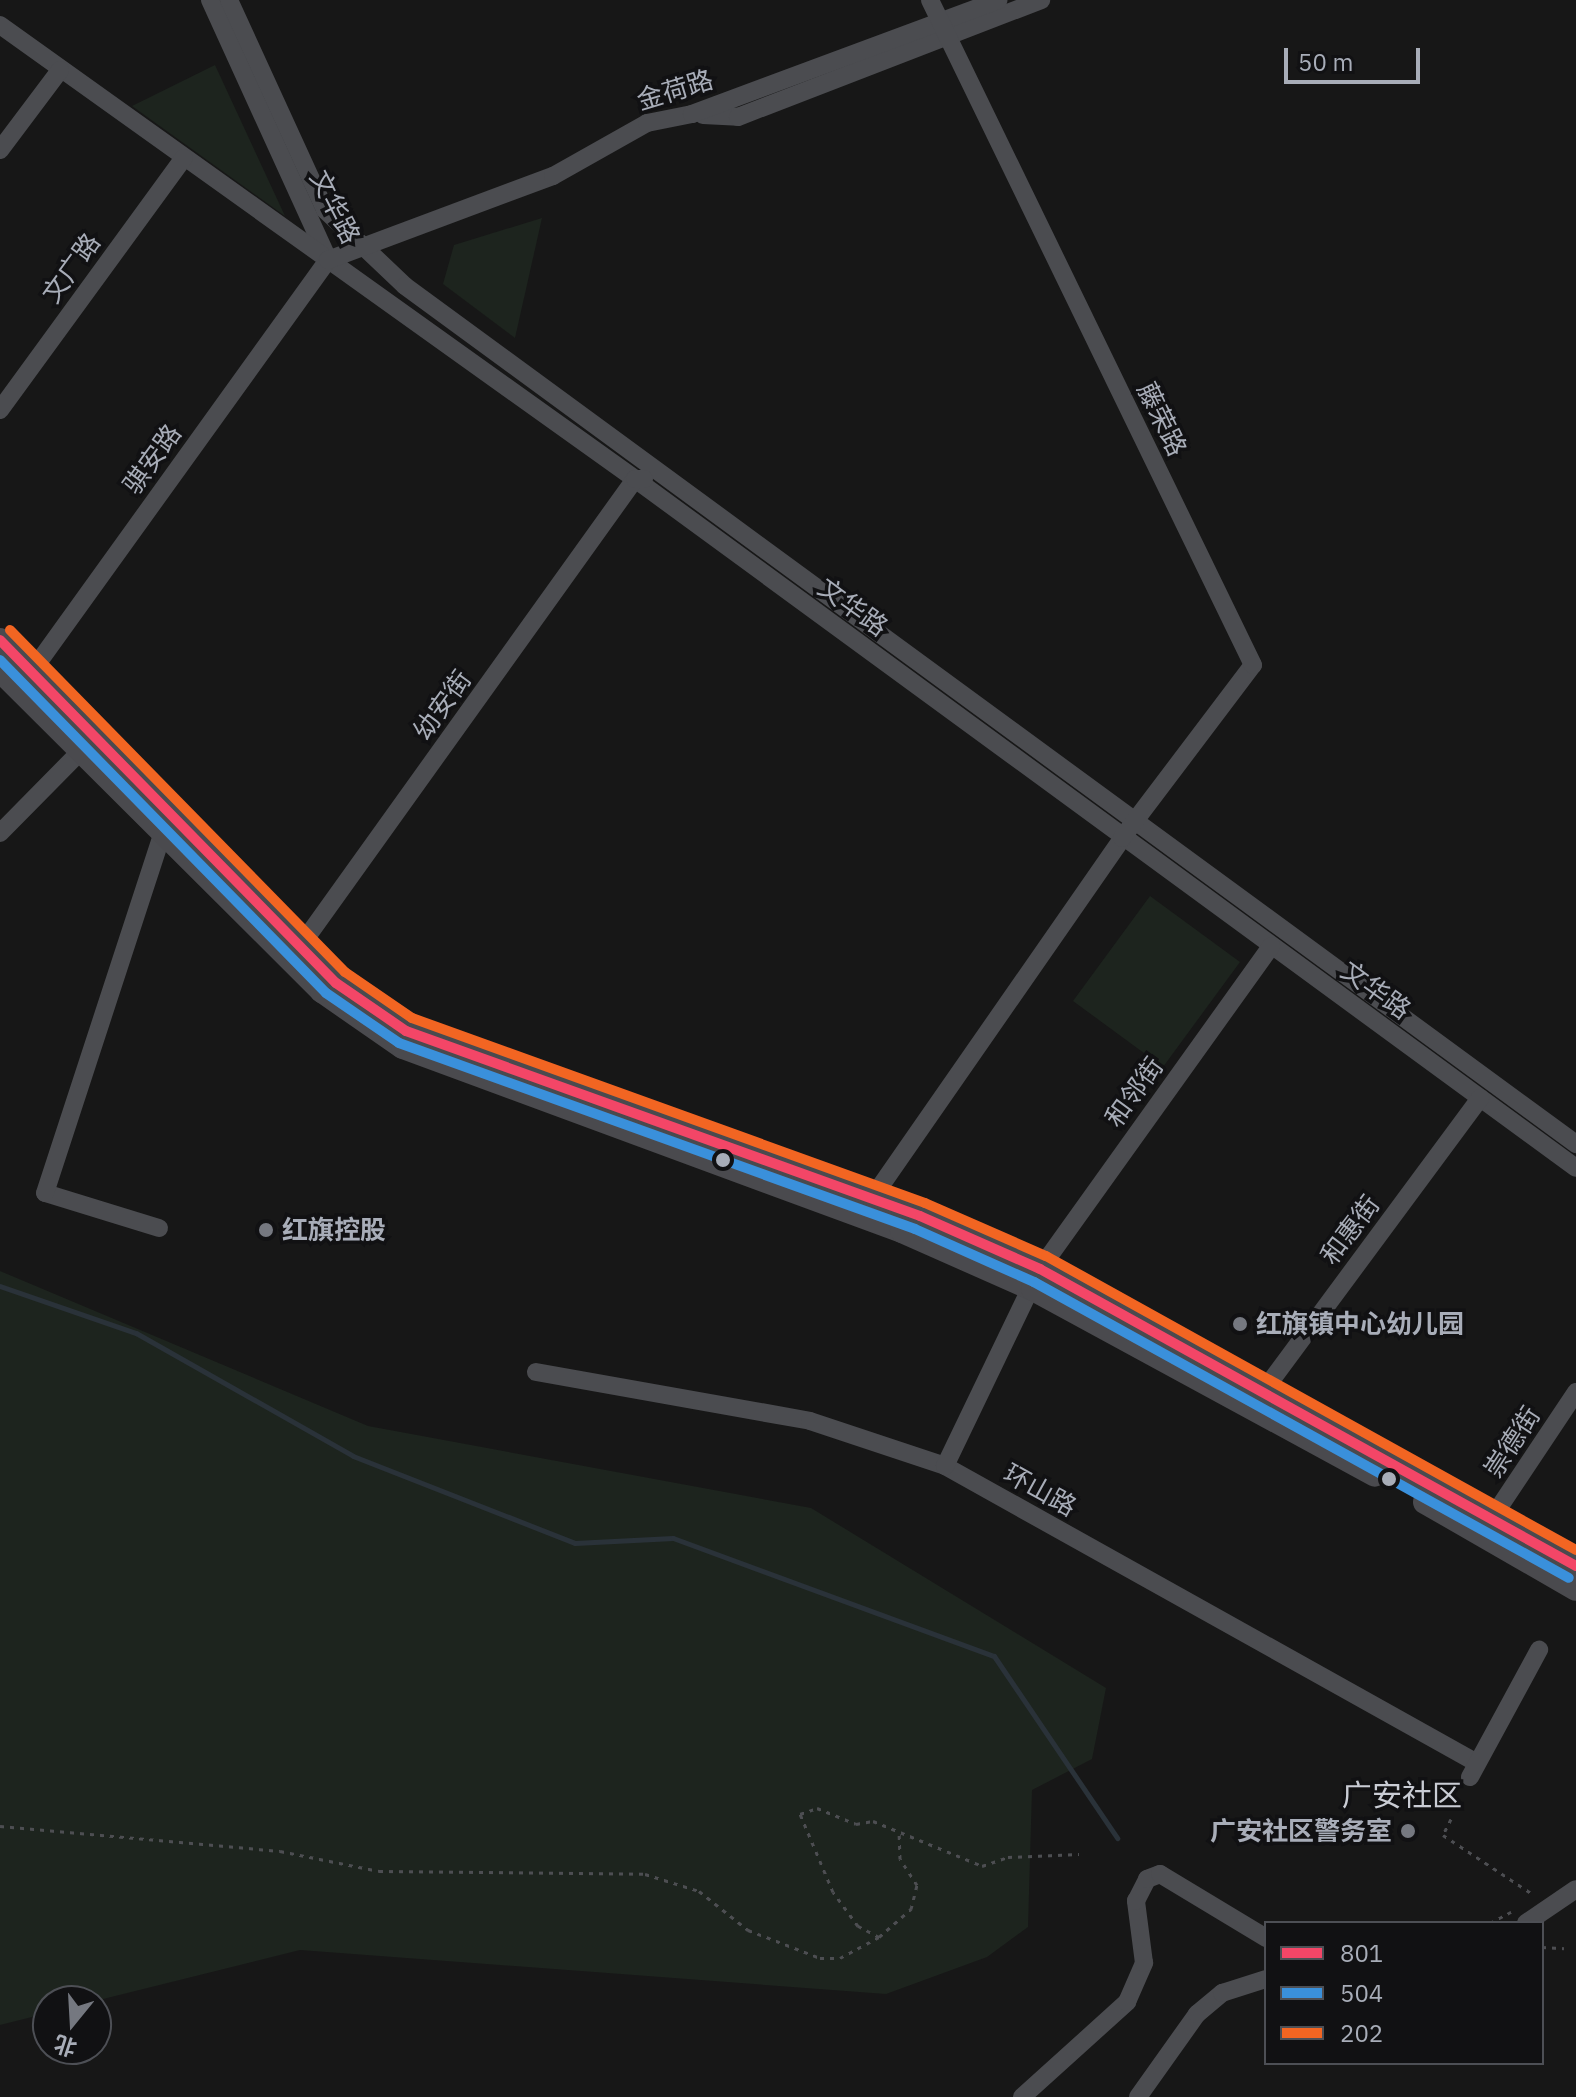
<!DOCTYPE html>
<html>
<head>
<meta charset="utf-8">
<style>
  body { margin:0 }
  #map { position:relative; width:1576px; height:2097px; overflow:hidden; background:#171717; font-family:"IBM Plex Sans","Noto Sans SC",sans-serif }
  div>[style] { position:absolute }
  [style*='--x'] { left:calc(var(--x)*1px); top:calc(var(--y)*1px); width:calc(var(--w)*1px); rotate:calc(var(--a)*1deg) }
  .green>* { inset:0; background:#1d241e }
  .stream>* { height:5px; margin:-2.5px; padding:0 2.5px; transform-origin:2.5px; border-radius:2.5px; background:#2a3239 }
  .path>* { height:3px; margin-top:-1.5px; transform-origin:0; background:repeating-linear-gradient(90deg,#4d4e52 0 4px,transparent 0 10px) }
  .street>* { height:18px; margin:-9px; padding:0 9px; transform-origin:9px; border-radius:9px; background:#4b4c50 }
  .secondary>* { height:24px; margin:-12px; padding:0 12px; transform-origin:12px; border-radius:12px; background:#4a4a4e }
  .bus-1>* { height:10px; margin:-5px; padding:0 5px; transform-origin:5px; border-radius:5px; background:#f34667 }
  .bus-2>* { height:10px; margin:-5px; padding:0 5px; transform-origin:5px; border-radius:5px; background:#3a90db }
  .bus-3>* { height:10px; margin:-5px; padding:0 5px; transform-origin:5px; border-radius:5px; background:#f26522 }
  .dots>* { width:22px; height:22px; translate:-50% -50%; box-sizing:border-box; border:4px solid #111113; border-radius:50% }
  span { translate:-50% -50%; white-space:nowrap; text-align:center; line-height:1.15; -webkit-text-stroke:7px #111113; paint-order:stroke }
  .street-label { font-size:26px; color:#a8adb8 }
  .poi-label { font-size:26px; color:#a8adb8; font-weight:700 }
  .left { translate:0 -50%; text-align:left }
  .right { translate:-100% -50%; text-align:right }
  .quarter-label { font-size:30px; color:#c9ccd4 }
  .legend { position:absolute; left:1264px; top:1921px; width:280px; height:144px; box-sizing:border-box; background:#111113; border:2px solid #4d4f55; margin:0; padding:10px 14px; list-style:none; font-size:24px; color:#a8adb8 }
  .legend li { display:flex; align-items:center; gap:16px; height:40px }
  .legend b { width:40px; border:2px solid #4d4f55 }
  .north { position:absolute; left:32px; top:1985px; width:80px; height:80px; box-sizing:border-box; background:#111113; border:2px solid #4d4f55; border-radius:50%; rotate:198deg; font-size:22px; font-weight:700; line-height:32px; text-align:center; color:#a8adb8 }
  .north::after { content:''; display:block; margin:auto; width:28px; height:36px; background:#757880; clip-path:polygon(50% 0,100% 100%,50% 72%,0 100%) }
  .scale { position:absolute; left:1284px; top:48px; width:136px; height:36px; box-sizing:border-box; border:4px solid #a8adb8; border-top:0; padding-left:10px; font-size:24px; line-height:28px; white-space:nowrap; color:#a8adb8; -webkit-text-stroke:6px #111113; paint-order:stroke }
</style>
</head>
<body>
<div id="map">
  <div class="green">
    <i style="clip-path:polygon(215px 65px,285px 216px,132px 106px)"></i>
    <i style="clip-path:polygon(542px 218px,515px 338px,443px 284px,454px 245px)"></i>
    <i style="clip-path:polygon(1150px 896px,1240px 962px,1163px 1067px,1073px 1001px)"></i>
    <i style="clip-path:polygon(0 1271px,368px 1426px,811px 1508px,1106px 1688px,1092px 1759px,1032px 1790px,1028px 1927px,987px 1957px,886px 1994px,300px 1950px,95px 2001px,48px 2001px,48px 2013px,0 2025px)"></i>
  </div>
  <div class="stream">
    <i style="--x:0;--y:1286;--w:144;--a:19.1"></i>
    <i style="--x:136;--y:1333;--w:249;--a:29.5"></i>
    <i style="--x:353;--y:1456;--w:238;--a:21.4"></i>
    <i style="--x:575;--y:1543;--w:98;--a:-2.9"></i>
    <i style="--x:673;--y:1538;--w:342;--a:20.2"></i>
    <i style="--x:994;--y:1656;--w:220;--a:55.9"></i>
  </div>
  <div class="path">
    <i style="--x:1451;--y:1819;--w:18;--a:117"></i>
    <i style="--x:1443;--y:1835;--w:109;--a:33.4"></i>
    <i style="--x:0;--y:1826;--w:281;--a:5.1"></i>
    <i style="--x:280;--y:1851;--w:101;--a:11.4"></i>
    <i style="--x:379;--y:1871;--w:266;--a:0.6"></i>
    <i style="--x:645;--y:1874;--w:57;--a:17.5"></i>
    <i style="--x:699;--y:1891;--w:63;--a:38.5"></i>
    <i style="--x:748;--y:1930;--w:77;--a:21.3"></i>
    <i style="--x:820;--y:1958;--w:20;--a:0"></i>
    <i style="--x:840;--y:1958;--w:44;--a:-28.3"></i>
    <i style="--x:879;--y:1937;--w:43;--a:-41.2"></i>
    <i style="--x:911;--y:1909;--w:25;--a:-76"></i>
    <i style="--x:917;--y:1885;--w:31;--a:-123"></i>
    <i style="--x:900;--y:1859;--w:26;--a:-92"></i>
    <i style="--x:1490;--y:1923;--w:24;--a:-28"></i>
    <i style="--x:879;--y:1937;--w:24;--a:-152"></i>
    <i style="--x:858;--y:1926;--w:42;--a:-126.3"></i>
    <i style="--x:833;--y:1892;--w:85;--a:-112.9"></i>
    <i style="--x:800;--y:1814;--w:18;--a:-19"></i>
    <i style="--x:817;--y:1808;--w:42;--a:22.3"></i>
    <i style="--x:856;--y:1824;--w:17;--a:-10"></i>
    <i style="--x:873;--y:1821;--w:118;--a:22.4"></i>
    <i style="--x:982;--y:1866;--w:28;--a:-19"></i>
    <i style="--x:1008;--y:1857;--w:71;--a:-2.4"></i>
    <i style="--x:1542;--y:1947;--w:22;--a:3"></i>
  </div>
  <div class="street">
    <i style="--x:210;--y:0;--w:282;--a:65.5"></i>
    <i style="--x:229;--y:0;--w:231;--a:65.4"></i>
    <i style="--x:325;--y:210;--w:110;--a:43.5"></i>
    <i style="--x:405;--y:286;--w:1452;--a:36.23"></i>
    <i style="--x:0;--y:25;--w:781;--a:35.56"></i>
    <i style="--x:635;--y:479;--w:1166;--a:36.21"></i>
    <i style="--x:703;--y:115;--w:35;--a:3"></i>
    <i style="--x:738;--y:117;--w:325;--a:-21.1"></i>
    <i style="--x:0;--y:150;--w:100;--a:-53.1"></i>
    <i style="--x:0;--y:410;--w:312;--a:-53.9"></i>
    <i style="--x:25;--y:681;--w:519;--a:-54.26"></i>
    <i style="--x:328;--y:260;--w:240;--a:-20.5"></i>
    <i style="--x:553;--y:176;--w:108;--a:-29.4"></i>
    <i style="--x:647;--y:123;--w:46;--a:-11.3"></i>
    <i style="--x:692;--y:114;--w:327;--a:-20.4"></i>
    <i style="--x:0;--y:833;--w:114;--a:-45.4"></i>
    <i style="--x:294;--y:955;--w:586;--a:-54.38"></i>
    <i style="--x:635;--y:479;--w:9;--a:0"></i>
    <i style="--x:866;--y:1207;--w:449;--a:-55.2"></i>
    <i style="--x:1122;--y:838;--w:217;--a:-52.9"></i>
    <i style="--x:1253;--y:665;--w:739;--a:-115.91"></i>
    <i style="--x:159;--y:1228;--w:119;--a:-162.9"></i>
    <i style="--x:45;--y:1193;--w:389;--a:-71.9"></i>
    <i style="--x:536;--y:1372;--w:278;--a:10.1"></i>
    <i style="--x:810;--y:1421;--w:142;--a:18.4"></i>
    <i style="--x:945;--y:1466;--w:609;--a:29.17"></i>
    <i style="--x:1256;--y:1401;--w:377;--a:-53.5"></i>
    <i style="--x:945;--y:1466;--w:219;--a:-64.3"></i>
    <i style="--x:1040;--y:1269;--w:397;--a:-54.4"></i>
    <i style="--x:1484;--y:1530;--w:166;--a:-56.3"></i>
    <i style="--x:1470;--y:1777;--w:145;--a:-61.5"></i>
    <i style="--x:1526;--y:1923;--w:60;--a:-34.2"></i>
    <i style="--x:1022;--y:2097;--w:142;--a:-42.1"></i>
    <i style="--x:1127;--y:2002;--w:43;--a:-66.4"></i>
    <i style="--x:1144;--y:1963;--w:63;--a:-97.4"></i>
    <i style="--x:1136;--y:1901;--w:25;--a:-63"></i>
    <i style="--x:1147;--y:1879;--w:14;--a:-21"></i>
    <i style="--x:1160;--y:1874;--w:124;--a:31.1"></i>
    <i style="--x:1138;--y:2097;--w:102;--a:-54.6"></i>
    <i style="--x:1197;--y:2014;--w:33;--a:-40"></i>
    <i style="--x:1222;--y:1993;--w:46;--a:-17.7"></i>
  </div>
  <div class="secondary">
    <i style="--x:0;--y:640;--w:480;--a:45.6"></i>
    <i style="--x:336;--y:983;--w:85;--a:34.4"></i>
    <i style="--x:406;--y:1031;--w:546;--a:19.79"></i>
    <i style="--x:920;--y:1216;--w:131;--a:23.8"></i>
    <i style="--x:1040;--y:1269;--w:613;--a:28.99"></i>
    <i style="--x:0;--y:670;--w:455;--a:44.9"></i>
    <i style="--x:322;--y:991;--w:98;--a:34.7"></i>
    <i style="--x:403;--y:1047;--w:532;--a:20.24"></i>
    <i style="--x:902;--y:1231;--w:143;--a:23.9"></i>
    <i style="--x:1033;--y:1289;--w:389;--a:28.5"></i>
    <i style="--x:1425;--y:1502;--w:174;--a:29.9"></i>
  </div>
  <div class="bus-1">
    <i style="--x:0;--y:640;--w:480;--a:45.6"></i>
    <i style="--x:336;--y:983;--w:85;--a:34.4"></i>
    <i style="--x:406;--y:1031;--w:546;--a:19.79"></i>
    <i style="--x:920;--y:1216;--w:131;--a:23.8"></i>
    <i style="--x:1040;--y:1269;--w:613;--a:28.99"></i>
  </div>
  <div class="bus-2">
    <i style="--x:0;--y:660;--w:466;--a:45.6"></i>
    <i style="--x:326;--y:993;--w:88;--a:34.4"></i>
    <i style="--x:399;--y:1043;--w:548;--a:19.82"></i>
    <i style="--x:915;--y:1229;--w:130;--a:24"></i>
    <i style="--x:1034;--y:1282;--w:611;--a:28.95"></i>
  </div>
  <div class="bus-3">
    <i style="--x:10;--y:630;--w:479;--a:45.6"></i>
    <i style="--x:345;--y:972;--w:81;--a:34.5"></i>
    <i style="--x:412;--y:1018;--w:545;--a:19.83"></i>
    <i style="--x:925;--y:1203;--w:132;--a:23.7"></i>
    <i style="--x:1046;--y:1256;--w:606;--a:29.02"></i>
  </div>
  <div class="dots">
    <i style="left:723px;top:1160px;background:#a8adb8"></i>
    <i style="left:266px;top:1230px;background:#757880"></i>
    <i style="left:1240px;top:1324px;background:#757880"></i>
    <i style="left:1389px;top:1479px;background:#a8adb8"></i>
    <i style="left:1408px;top:1831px;background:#757880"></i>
  </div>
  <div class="street-label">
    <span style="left:675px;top:90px;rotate:-17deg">金荷路</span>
    <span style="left:335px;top:207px;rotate:63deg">文华路</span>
    <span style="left:71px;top:268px;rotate:-54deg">文广路</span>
    <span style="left:1162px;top:419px;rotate:64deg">藤荣路</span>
    <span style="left:152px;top:459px;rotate:-54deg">骐安路</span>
    <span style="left:853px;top:607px;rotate:36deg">文华路</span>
    <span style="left:442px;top:705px;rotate:-54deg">幼安街</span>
    <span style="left:1376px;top:990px;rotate:36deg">文华路</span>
    <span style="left:1134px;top:1092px;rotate:-54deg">和邻街</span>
    <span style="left:1350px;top:1230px;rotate:-53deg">和惠街</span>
    <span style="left:1512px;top:1442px;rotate:-57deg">崇德街</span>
    <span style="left:1040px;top:1490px;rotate:29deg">环山路</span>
  </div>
  <div class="poi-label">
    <span class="left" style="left:282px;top:1230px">红旗控股</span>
    <span class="left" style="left:1256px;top:1324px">红旗镇中心幼儿园</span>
    <span class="right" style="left:1392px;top:1831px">广安社区警务室</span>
  </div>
  <div class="quarter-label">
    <span style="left:1402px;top:1795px">广安社区</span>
  </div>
  <ul class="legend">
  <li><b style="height:10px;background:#f34667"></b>801</li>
  <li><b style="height:10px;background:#3a90db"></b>504</li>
  <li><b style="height:10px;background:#f26522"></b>202</li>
  </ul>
  <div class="north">北</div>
  <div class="scale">50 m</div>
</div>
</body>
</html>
